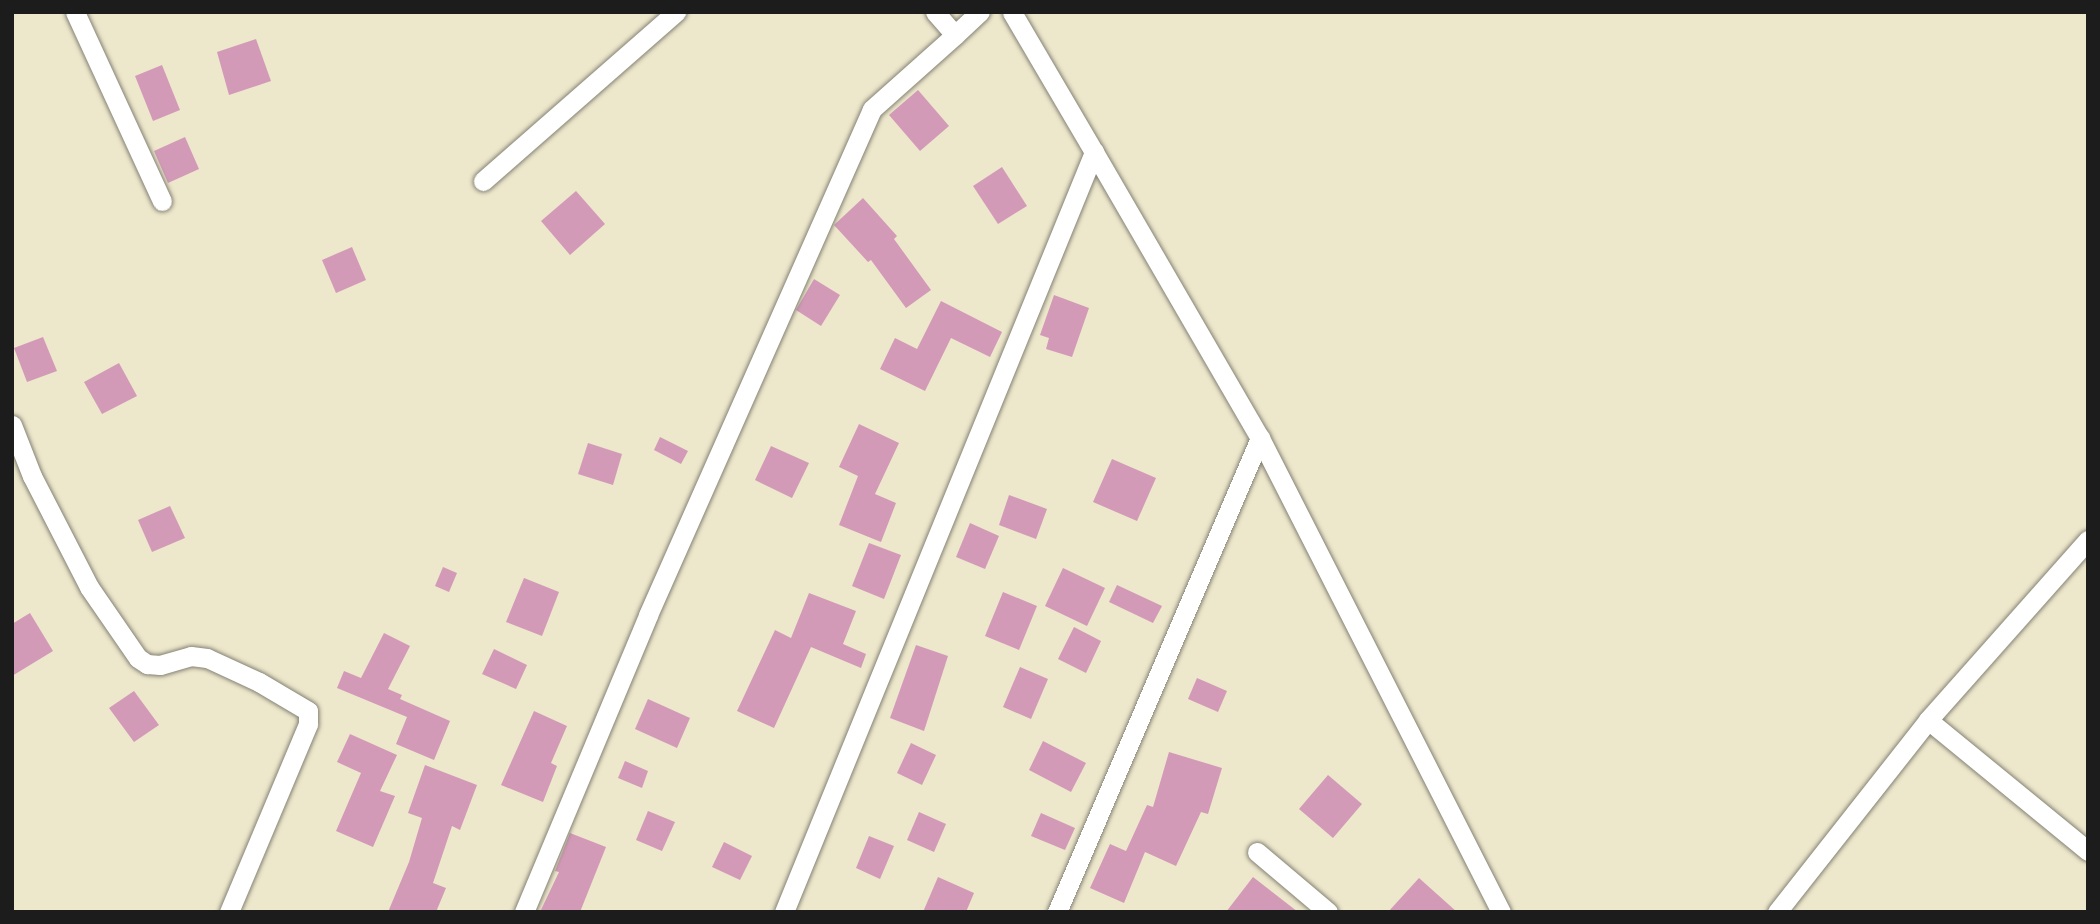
<!DOCTYPE html>
<html>
<head>
<meta charset="utf-8">
<style>
  body { margin:0 }
  #map { position:relative; width:2100px; height:924px; overflow:hidden; background:#ede7cc; font-family:"Balsamiq Sans",sans-serif }
  div>[style] { position:absolute }
  [style*='--x'] { left:calc(var(--x)*1px); top:calc(var(--y)*1px); width:calc(var(--w)*1px); rotate:calc(var(--a)*1deg) }
  .building>* { inset:0; background:#d39ab8 }
  .roads { filter:drop-shadow(0 0 2px #848274) drop-shadow(0 0 2px #848274) }
  .minor>* { height:19px; margin:-9.5px; padding:0 9.5px; transform-origin:9.5px; border-radius:9.5px; background:#fff }
  span { translate:-50% -50%; white-space:nowrap; text-align:center; line-height:1.15; -webkit-text-stroke:6px #fdfcf7; paint-order:stroke }
  .frame { position:absolute; inset:0; border:14px solid #1c1c1c; pointer-events:none }
</style>
</head>
<body>
<div id="map">
  <div class="building">
    <i style="clip-path:polygon(256px 39px,271px 81px,229px 95px,217px 52px)"></i>
    <i style="clip-path:polygon(162px 65px,180px 110px,153px 121px,135px 76px)"></i>
    <i style="clip-path:polygon(918px 90px,949px 126px,920px 151px,889px 115px)"></i>
    <i style="clip-path:polygon(185px 137px,199px 169px,168px 183px,154px 151px)"></i>
    <i style="clip-path:polygon(1002px 167px,1027px 206px,998px 224px,973px 186px)"></i>
    <i style="clip-path:polygon(576px 191px,605px 224px,570px 255px,541px 221px)"></i>
    <i style="clip-path:polygon(863px 198px,897px 236px,894px 239px,931px 290px,906px 308px,871px 260px,868px 262px,834px 225px)"></i>
    <i style="clip-path:polygon(352px 247px,366px 280px,336px 293px,322px 260px)"></i>
    <i style="clip-path:polygon(814px 279px,840px 295px,821px 326px,796px 310px)"></i>
    <i style="clip-path:polygon(1054px 295px,1089px 308px,1072px 357px,1046px 349px,1049px 338px,1040px 335px)"></i>
    <i style="clip-path:polygon(941px 301px,1002px 332px,990px 357px,951px 338px,925px 391px,880px 369px,895px 338px,917px 349px)"></i>
    <i style="clip-path:polygon(43px 337px,57px 371px,27px 382px,14px 348px)"></i>
    <i style="clip-path:polygon(119px 363px,137px 396px,102px 414px,84px 382px)"></i>
    <i style="clip-path:polygon(859px 424px,899px 443px,875px 494px,896px 503px,881px 542px,839px 525px,858px 476px,839px 467px)"></i>
    <i style="clip-path:polygon(660px 437px,688px 451px,681px 464px,654px 450px)"></i>
    <i style="clip-path:polygon(588px 443px,622px 454px,613px 485px,578px 474px)"></i>
    <i style="clip-path:polygon(771px 446px,809px 463px,792px 498px,755px 480px)"></i>
    <i style="clip-path:polygon(1112px 459px,1156px 478px,1137px 521px,1093px 502px)"></i>
    <i style="clip-path:polygon(1009px 495px,1047px 509px,1036px 539px,999px 525px)"></i>
    <i style="clip-path:polygon(170px 506px,185px 538px,152px 552px,138px 520px)"></i>
    <i style="clip-path:polygon(970px 523px,999px 536px,985px 569px,956px 557px)"></i>
    <i style="clip-path:polygon(869px 543px,901px 555px,884px 599px,852px 586px)"></i>
    <i style="clip-path:polygon(443px 567px,457px 573px,449px 592px,435px 586px)"></i>
    <i style="clip-path:polygon(1063px 568px,1105px 588px,1087px 626px,1045px 606px)"></i>
    <i style="clip-path:polygon(524px 578px,559px 592px,542px 636px,506px 622px)"></i>
    <i style="clip-path:polygon(1117px 585px,1162px 606px,1153px 623px,1109px 602px)"></i>
    <i style="clip-path:polygon(1003px 592px,1037px 606px,1019px 650px,985px 636px)"></i>
    <i style="clip-path:polygon(809px 593px,856px 611px,843px 644px,866px 654px,861px 668px,811px 647px,774px 728px,737px 711px,775px 630px,791px 638px)"></i>
    <i style="clip-path:polygon(30px 613px,53px 651px,12px 676px,12px 624px)"></i>
    <i style="clip-path:polygon(1074px 627px,1101px 641px,1086px 673px,1058px 659px)"></i>
    <i style="clip-path:polygon(384px 633px,410px 646px,388px 689px,402px 695px,400px 699px,450px 721px,434px 760px,396px 744px,407px 717px,337px 688px,344px 671px,361px 678px)"></i>
    <i style="clip-path:polygon(916px 645px,948px 656px,924px 731px,890px 718px)"></i>
    <i style="clip-path:polygon(494px 649px,527px 665px,516px 689px,482px 674px)"></i>
    <i style="clip-path:polygon(1020px 667px,1048px 679px,1031px 719px,1003px 707px)"></i>
    <i style="clip-path:polygon(1197px 678px,1227px 691px,1218px 712px,1188px 699px)"></i>
    <i style="clip-path:polygon(134px 691px,159px 725px,134px 742px,109px 708px)"></i>
    <i style="clip-path:polygon(648px 699px,690px 718px,677px 748px,635px 729px)"></i>
    <i style="clip-path:polygon(534px 711px,567px 726px,551px 763px,557px 766px,543px 802px,501px 785px)"></i>
    <i style="clip-path:polygon(350px 734px,397px 755px,380px 791px,395px 796px,373px 847px,336px 831px,361px 773px,337px 762px)"></i>
    <i style="clip-path:polygon(1043px 741px,1086px 763px,1071px 792px,1029px 770px)"></i>
    <i style="clip-path:polygon(911px 743px,936px 755px,922px 785px,897px 773px)"></i>
    <i style="clip-path:polygon(1169px 752px,1222px 768px,1208px 814px,1201px 812px,1176px 866px,1145px 852px,1124px 903px,1090px 888px,1110px 844px,1126px 851px,1147px 805px,1153px 807px)"></i>
    <i style="clip-path:polygon(625px 761px,648px 771px,642px 788px,618px 778px)"></i>
    <i style="clip-path:polygon(425px 765px,477px 785px,460px 830px,452px 826px,433px 883px,446px 888px,436px 912px,388px 912px,409px 862px,422px 818px,408px 813px)"></i>
    <i style="clip-path:polygon(1328px 775px,1362px 804px,1333px 838px,1299px 809px)"></i>
    <i style="clip-path:polygon(648px 811px,675px 822px,662px 851px,636px 840px)"></i>
    <i style="clip-path:polygon(919px 812px,946px 824px,934px 852px,907px 840px)"></i>
    <i style="clip-path:polygon(1041px 813px,1075px 828px,1065px 850px,1031px 836px)"></i>
    <i style="clip-path:polygon(570px 833px,606px 847px,580px 912px,540px 912px,559px 872px,555px 871px)"></i>
    <i style="clip-path:polygon(869px 836px,894px 846px,880px 879px,856px 868px)"></i>
    <i style="clip-path:polygon(724px 842px,752px 856px,740px 880px,712px 867px)"></i>
    <i style="clip-path:polygon(938px 877px,974px 893px,966px 912px,923px 912px)"></i>
    <i style="clip-path:polygon(1253px 877px,1298px 912px,1226px 912px)"></i>
    <i style="clip-path:polygon(1419px 878px,1457px 912px,1388px 912px)"></i>
  </div>
  <div class="roads">
    <div class="minor">
      <i style="--x:75;--y:12;--w:208;--a:65.3"></i>
      <i style="--x:935;--y:12;--w:30;--a:49"></i>
      <i style="--x:955;--y:35;--w:34;--a:-43"></i>
      <i style="--x:1094;--y:152;--w:331;--a:59.9"></i>
      <i style="--x:1260;--y:438;--w:532;--a:63.05"></i>
      <i style="--x:483;--y:181;--w:257;--a:-41.2"></i>
      <i style="--x:12;--y:425;--w:55;--a:68.6"></i>
      <i style="--x:32;--y:476;--w:125;--a:62.8"></i>
      <i style="--x:89;--y:587;--w:86;--a:55.4"></i>
      <i style="--x:138;--y:658;--w:11;--a:34"></i>
      <i style="--x:147;--y:664;--w:13;--a:4"></i>
      <i style="--x:160;--y:665;--w:32;--a:-16"></i>
      <i style="--x:191;--y:656;--w:16;--a:7"></i>
      <i style="--x:207;--y:658;--w:57;--a:24.8"></i>
      <i style="--x:259;--y:682;--w:57;--a:30.6"></i>
      <i style="--x:308;--y:711;--w:13;--a:90"></i>
      <i style="--x:308;--y:724;--w:204;--a:112.8"></i>
      <i style="--x:1928;--y:720;--w:207;--a:39.3"></i>
      <i style="--x:1257;--y:852;--w:93;--a:40.2"></i>
      <i style="--x:524;--y:912;--w:322;--a:-67.3"></i>
      <i style="--x:648;--y:615;--w:553;--a:-66.12"></i>
      <i style="--x:872;--y:109;--w:111;--a:-41.7"></i>
      <i style="--x:784;--y:912;--w:821;--a:-67.81"></i>
      <i style="--x:1094;--y:152;--w:162;--a:-120.4"></i>
      <i style="--x:1057;--y:912;--w:516;--a:-66.82"></i>
      <i style="--x:1777;--y:912;--w:244;--a:-51.8"></i>
      <i style="--x:1928;--y:720;--w:241;--a:-48.4"></i>
    </div>
  </div>
  <div class="frame"></div>
</div>
</body>
</html>
